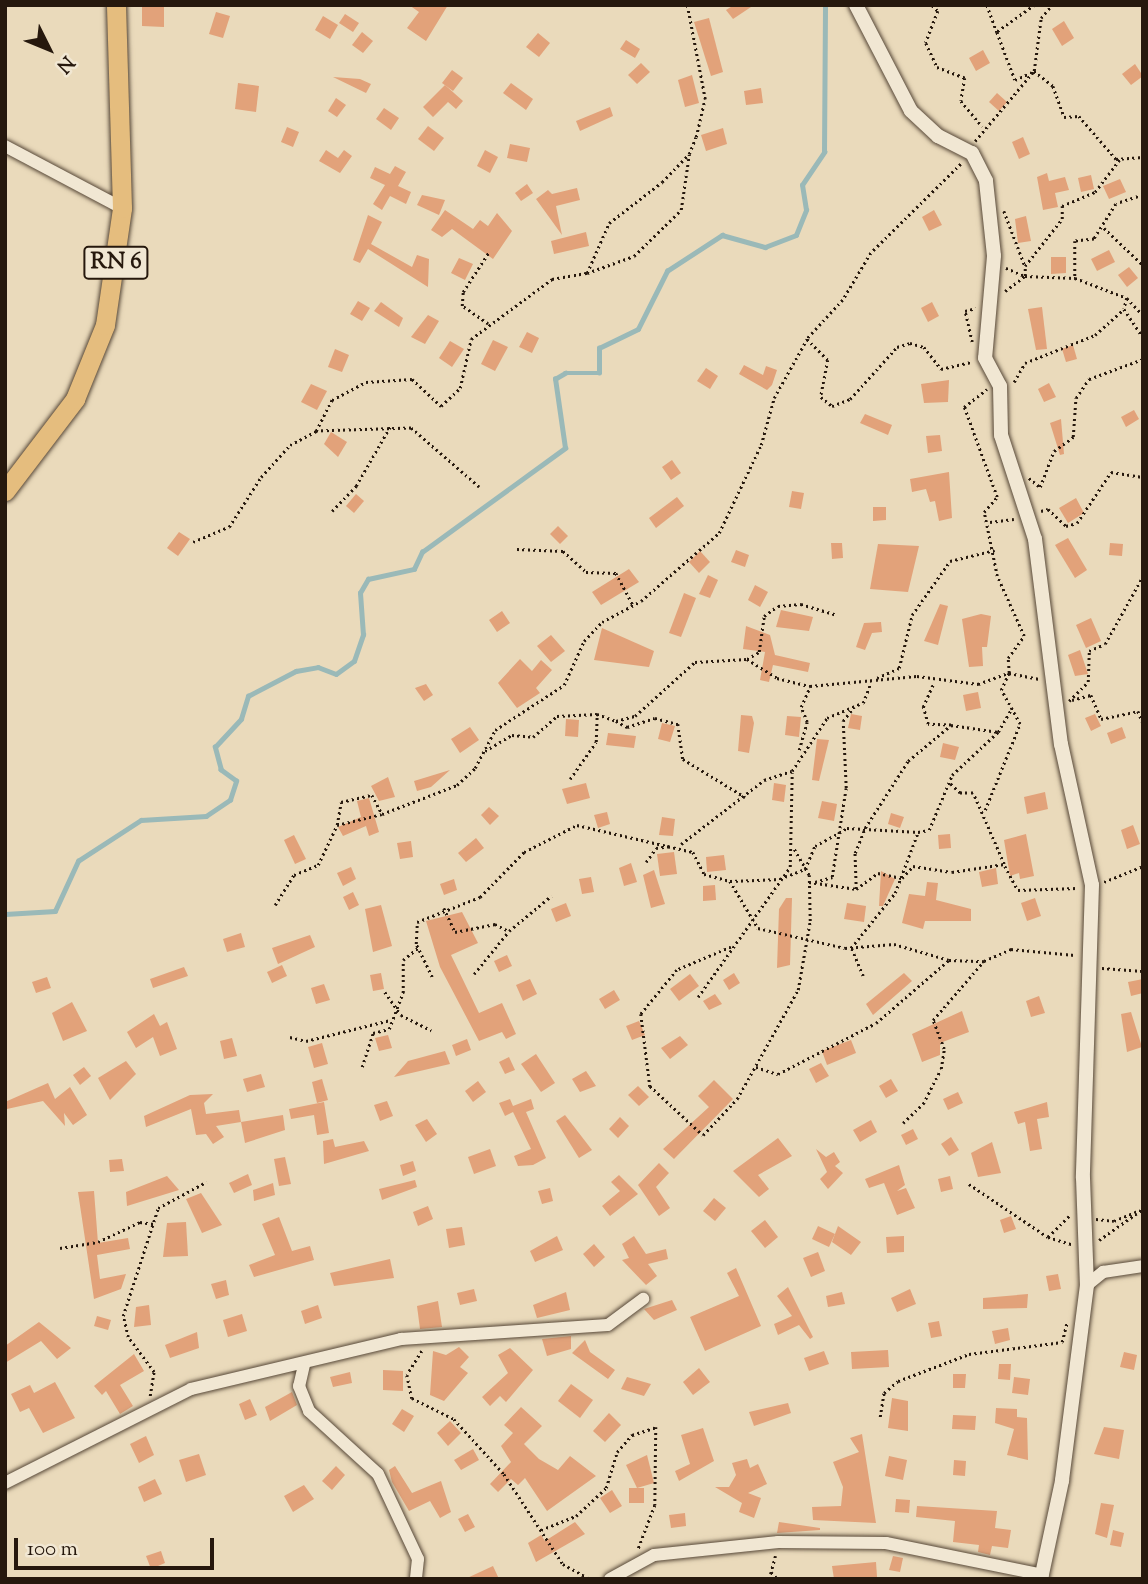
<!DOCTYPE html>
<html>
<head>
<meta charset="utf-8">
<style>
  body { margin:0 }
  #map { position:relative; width:1148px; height:1584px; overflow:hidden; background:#eadabb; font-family:"Sorts Mill Goudy",serif }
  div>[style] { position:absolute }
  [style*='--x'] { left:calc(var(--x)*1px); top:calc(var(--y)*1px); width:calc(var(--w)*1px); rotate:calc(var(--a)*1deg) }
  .stream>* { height:4.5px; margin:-2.25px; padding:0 2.25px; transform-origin:2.25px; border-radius:2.25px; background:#9ab9b8 }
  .building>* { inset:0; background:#e2a27a }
  .path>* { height:2.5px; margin-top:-1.25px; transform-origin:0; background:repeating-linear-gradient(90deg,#26180d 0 2px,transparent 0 5.5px) }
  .roads { filter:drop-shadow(0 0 2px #574838) drop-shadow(0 0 2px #574838) }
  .minor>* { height:12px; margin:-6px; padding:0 6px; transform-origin:6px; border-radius:6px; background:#f1e7d3 }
  .tertiary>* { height:14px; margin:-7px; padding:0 7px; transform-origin:7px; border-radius:7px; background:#f1e7d3 }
  .primary>* { height:19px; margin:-9.5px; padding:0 9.5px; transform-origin:9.5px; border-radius:9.5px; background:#e5bd7e }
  span { translate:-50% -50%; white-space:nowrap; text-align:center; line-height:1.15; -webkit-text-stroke:5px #f1e7d3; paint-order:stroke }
  .shield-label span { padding:2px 5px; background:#f1e7d3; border:2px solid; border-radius:5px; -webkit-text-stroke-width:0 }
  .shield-label { font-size:23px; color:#26180d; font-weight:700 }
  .frame { position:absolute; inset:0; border:7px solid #26180d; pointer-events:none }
  .north { position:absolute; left:14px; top:14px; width:70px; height:70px; -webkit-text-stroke:5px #f1e7d3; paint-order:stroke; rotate:133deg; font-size:19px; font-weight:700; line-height:28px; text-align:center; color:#26180d }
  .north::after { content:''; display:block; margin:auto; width:24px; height:32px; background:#26180d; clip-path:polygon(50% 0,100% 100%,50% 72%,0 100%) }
  .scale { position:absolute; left:14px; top:1538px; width:200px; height:32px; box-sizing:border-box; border:4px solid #26180d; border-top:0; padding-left:9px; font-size:21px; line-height:24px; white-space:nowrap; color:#26180d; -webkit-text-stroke:5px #f1e7d3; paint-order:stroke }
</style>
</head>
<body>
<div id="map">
  <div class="stream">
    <i style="--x:5;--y:914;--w:50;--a:-3.4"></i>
    <i style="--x:55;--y:911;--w:55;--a:-65.3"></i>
    <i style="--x:78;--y:861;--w:75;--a:-33.1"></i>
    <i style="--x:141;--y:820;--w:65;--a:-3.5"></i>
    <i style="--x:206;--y:816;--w:29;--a:-34"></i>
    <i style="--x:230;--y:800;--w:20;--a:-72"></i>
    <i style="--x:236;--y:781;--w:19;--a:-144"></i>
    <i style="--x:221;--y:770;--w:24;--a:-105"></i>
    <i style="--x:215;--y:747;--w:38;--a:-47"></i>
    <i style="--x:241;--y:719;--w:24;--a:-73"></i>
    <i style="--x:248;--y:696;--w:54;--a:-27.5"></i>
    <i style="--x:296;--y:671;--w:22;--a:-10"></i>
    <i style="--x:318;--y:667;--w:19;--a:21"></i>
    <i style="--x:336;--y:674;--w:22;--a:-36"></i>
    <i style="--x:354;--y:661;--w:28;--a:-71"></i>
    <i style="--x:363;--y:635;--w:42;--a:-94.1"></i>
    <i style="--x:360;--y:593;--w:16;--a:-60"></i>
    <i style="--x:368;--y:579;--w:47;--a:-12.3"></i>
    <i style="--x:414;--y:569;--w:19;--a:-65"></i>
    <i style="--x:422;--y:552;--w:177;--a:-36"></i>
    <i style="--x:565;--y:448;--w:70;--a:-98.2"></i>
    <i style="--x:555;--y:379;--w:12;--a:-31"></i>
    <i style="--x:565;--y:373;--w:34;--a:0"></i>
    <i style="--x:599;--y:373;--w:25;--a:-90"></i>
    <i style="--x:599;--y:348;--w:43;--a:-26"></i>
    <i style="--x:638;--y:329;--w:65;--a:-63.4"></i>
    <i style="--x:667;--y:271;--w:66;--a:-33.2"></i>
    <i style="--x:722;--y:235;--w:45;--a:15.6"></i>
    <i style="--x:765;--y:247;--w:33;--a:-21"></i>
    <i style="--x:796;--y:235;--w:27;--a:-68"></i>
    <i style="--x:806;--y:210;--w:25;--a:-99"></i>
    <i style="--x:802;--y:185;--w:40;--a:-56"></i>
    <i style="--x:824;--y:152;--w:147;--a:-89.6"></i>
  </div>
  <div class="building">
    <i style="clip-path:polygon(142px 5px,164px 5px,164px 27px,142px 26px)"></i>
    <i style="clip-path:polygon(409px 5px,448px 5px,426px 41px,407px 28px,419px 12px)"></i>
    <i style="clip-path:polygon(734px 5px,754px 5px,733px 19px,726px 10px)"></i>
    <i style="clip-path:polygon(216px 12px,230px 16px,223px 38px,209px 34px)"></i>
    <i style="clip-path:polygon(345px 14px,359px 23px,353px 32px,339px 23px)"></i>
    <i style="clip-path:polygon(323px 16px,338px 25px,330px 39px,315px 30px)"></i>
    <i style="clip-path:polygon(709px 18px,723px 72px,711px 76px,694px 22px)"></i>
    <i style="clip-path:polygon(1064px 21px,1074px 38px,1062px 46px,1052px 29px)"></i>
    <i style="clip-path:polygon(362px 32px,373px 41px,363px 53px,352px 45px)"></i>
    <i style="clip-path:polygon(538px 33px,550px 43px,539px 57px,526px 47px)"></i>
    <i style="clip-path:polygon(626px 40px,640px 49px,635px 58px,620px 49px)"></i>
    <i style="clip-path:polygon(983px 50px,990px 63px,976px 71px,969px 58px)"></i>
    <i style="clip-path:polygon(641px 63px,650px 72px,637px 84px,628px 75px)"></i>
    <i style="clip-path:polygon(1135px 64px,1143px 76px,1131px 85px,1122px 74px)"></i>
    <i style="clip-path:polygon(452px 70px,463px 78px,453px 91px,442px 83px)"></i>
    <i style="clip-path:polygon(692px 75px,699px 103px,685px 107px,678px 80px)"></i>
    <i style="clip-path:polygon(333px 77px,360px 79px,371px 84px,366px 93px)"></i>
    <i style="clip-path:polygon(238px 83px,259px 86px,256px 112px,235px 109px)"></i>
    <i style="clip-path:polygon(511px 83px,533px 99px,526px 110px,503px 93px)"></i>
    <i style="clip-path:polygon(445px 85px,463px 101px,456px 109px,448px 102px,433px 117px,423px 107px)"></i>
    <i style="clip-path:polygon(761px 88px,763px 103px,746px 105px,744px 91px)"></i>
    <i style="clip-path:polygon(997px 93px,1007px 102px,999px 111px,989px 102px)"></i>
    <i style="clip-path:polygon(336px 98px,346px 105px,337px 117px,328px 111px)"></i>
    <i style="clip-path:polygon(610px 107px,613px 116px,580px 131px,576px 121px)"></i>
    <i style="clip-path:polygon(384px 108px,399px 118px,391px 130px,376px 119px)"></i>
    <i style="clip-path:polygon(428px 126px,444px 138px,434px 151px,418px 139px)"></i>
    <i style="clip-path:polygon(287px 127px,299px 132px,293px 147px,281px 142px)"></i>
    <i style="clip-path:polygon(723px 128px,727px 144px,706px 151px,701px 135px)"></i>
    <i style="clip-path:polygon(1023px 137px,1030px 154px,1019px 159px,1012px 142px)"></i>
    <i style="clip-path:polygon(510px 144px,530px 148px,527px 162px,507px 158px)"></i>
    <i style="clip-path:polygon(326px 150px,338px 158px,344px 150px,352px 156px,340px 173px,319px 161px)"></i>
    <i style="clip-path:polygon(485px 150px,498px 157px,490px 173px,477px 166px)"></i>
    <i style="clip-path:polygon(395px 166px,406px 172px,398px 186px,411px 192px,406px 204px,390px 196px,382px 210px,373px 204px,385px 185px,370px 178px,375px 167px,390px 174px)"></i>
    <i style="clip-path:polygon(1047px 173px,1049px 181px,1065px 177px,1069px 190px,1055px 193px,1058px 207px,1043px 210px,1037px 177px)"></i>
    <i style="clip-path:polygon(1091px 175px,1094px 189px,1081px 192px,1078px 178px)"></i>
    <i style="clip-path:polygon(1120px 179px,1126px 192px,1109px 199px,1103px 186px)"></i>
    <i style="clip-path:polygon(527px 184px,533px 193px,521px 201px,515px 193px)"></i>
    <i style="clip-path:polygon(577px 188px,580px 200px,556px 206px,562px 235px,536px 199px,548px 190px,552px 194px)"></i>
    <i style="clip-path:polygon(422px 195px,445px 200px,439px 215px,417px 205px)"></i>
    <i style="clip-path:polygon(445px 210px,473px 229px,480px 220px,488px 226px,497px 213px,512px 231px,493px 259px,452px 229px,442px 237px,431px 230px)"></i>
    <i style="clip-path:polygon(934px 210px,942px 225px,929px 231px,922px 217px)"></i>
    <i style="clip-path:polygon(368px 215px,382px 222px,371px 244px,412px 267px,417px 255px,429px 259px,428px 287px,368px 249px,360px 263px,353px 260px)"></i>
    <i style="clip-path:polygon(1026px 216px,1031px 241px,1018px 243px,1015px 219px)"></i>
    <i style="clip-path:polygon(586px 232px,589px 246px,554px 254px,551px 241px)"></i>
    <i style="clip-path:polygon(1109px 250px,1115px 262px,1097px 271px,1091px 259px)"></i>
    <i style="clip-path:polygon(1051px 257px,1066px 257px,1066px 273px,1051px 274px)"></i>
    <i style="clip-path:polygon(459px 258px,473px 264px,465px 280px,451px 273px)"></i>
    <i style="clip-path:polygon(1129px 267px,1138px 278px,1127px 287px,1118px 275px)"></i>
    <i style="clip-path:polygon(358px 301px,370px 308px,362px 321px,350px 314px)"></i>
    <i style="clip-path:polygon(381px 302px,403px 318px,399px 327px,374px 311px)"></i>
    <i style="clip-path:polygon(932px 302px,939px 316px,928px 322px,921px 308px)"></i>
    <i style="clip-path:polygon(1042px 307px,1047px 349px,1036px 350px,1028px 309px)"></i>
    <i style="clip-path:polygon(428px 315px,439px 321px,425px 344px,411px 337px)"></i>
    <i style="clip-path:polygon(527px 332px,539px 338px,532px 353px,519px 347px)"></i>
    <i style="clip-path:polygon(493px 340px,508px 347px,495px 371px,481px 364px)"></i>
    <i style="clip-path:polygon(450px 341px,464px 349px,452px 367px,439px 358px)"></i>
    <i style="clip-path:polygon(1073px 345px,1077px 359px,1066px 362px,1062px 349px)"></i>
    <i style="clip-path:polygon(335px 349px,349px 355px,342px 372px,328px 367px)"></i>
    <i style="clip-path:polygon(744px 365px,763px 375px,766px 366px,777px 370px,772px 385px,767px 390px,739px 374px)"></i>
    <i style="clip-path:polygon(706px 368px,718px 376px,710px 389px,697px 381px)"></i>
    <i style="clip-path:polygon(949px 380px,948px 402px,924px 403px,921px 384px)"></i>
    <i style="clip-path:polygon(1049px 383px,1056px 397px,1044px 402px,1038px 389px)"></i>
    <i style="clip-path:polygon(311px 384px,327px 391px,317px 410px,301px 402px)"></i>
    <i style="clip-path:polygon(1134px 410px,1139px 419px,1126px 427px,1121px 417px)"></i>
    <i style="clip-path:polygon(865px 414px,892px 425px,888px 435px,860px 423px)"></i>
    <i style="clip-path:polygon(1061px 419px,1064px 454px,1060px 455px,1050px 423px)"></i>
    <i style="clip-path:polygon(331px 432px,347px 442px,338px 457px,324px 444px)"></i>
    <i style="clip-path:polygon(940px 435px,942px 451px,928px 453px,926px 436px)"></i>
    <i style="clip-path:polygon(672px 460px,681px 473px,671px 480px,662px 467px)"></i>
    <i style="clip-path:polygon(949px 472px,952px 518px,939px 521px,935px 501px,930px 502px,926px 489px,912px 492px,910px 479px)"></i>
    <i style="clip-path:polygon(792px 491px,804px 493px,801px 509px,789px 507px)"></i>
    <i style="clip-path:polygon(356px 494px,364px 501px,354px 513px,346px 506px)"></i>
    <i style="clip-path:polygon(677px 497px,684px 506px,656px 528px,649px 518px)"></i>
    <i style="clip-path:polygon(1076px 498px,1084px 513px,1068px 523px,1059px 508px)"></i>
    <i style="clip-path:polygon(873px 507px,886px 507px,886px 520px,873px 521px)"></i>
    <i style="clip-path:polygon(558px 526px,568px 536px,560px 544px,550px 534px)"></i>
    <i style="clip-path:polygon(179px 532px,190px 539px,178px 556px,167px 548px)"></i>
    <i style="clip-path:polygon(1068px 538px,1087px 570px,1075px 578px,1055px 545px)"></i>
    <i style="clip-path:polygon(831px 543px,842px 543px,843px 558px,832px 559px)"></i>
    <i style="clip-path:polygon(1110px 543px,1123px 544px,1122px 556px,1109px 555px)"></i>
    <i style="clip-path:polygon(878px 544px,919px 546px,908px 592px,870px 589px)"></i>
    <i style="clip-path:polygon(736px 550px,749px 555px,745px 567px,731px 562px)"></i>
    <i style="clip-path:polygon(700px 551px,710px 562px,699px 573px,689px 562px)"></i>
    <i style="clip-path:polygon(629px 569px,639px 582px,601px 605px,592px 592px)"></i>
    <i style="clip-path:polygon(708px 575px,718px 580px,710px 598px,699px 594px)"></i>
    <i style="clip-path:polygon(755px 585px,768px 592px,760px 607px,748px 600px)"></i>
    <i style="clip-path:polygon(684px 593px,696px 598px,681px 637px,669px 633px)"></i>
    <i style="clip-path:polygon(940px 604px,948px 606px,938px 645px,924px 641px)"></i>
    <i style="clip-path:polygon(781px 610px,813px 617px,809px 631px,776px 627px)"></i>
    <i style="clip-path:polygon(502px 611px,510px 623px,497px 632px,489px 620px)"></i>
    <i style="clip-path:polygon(981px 614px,991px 616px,987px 647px,982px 647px,983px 666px,969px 667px,962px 619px)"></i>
    <i style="clip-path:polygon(1091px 618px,1101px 641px,1086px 648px,1076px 625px)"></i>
    <i style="clip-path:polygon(881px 622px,882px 632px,872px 633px,865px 650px,856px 647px,864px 623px)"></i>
    <i style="clip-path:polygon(746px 626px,770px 635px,775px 655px,810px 663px,808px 672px,773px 665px,769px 682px,760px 680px,765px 652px,743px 649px)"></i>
    <i style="clip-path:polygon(602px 628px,654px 651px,649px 667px,594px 660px)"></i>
    <i style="clip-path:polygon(551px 635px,565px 651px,551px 662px,537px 646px)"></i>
    <i style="clip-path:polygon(1080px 650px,1088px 674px,1075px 676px,1068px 655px)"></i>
    <i style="clip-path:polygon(520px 659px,532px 671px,541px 660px,552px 670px,536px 688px,540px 693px,517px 708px,498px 683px)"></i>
    <i style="clip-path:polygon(426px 684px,433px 695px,424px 701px,415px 688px)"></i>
    <i style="clip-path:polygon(978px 692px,981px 708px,966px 711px,963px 695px)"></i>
    <i style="clip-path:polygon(851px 714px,862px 716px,860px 730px,848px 728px)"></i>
    <i style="clip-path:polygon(1095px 714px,1101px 726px,1091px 731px,1085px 718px)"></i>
    <i style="clip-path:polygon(741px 715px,752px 716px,754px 723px,749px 753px,738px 751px)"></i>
    <i style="clip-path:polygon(787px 716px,801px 717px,799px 737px,785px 735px)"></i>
    <i style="clip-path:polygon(566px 719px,579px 720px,578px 737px,565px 736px)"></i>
    <i style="clip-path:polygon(662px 723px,675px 726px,670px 742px,658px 739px)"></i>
    <i style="clip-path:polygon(470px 727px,479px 740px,460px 753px,451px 739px)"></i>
    <i style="clip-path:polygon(1122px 727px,1126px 738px,1111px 744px,1107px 733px)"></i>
    <i style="clip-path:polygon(608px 733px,636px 736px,634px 748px,606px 745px)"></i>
    <i style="clip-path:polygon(817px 739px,829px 740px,819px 781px,812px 780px)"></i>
    <i style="clip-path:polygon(943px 743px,959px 747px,955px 760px,940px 757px)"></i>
    <i style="clip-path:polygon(450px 770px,431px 787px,417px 791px,414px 781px)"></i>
    <i style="clip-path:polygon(388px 777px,395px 797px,379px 801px,371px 786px)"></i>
    <i style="clip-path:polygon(586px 783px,590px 798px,567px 804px,562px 789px)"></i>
    <i style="clip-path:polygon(774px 783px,786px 785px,784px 802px,772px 800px)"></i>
    <i style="clip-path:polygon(1045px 792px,1048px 809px,1027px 814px,1024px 797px)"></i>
    <i style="clip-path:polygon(369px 798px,379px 832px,369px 836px,366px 826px,343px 836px,338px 827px,361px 817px,357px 801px)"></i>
    <i style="clip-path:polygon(822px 801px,837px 804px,834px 821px,818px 818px)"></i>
    <i style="clip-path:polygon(489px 807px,499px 816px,490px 825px,481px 815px)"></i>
    <i style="clip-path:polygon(607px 812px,610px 824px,598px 828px,594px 815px)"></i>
    <i style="clip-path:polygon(891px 813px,904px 817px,900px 828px,888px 824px)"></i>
    <i style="clip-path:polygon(662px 817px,675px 819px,673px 836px,659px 835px)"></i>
    <i style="clip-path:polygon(1133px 825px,1140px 844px,1127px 849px,1121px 830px)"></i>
    <i style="clip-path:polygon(950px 834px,951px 848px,939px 849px,938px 835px)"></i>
    <i style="clip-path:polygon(1026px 834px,1034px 876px,1020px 879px,1019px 873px,1010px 876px,1004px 840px)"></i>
    <i style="clip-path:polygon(294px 835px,306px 859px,295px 864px,284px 840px)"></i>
    <i style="clip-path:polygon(476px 838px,484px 848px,466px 862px,458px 853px)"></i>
    <i style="clip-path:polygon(411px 841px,413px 857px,400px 859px,397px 843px)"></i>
    <i style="clip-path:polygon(674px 852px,677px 874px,660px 876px,657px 854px)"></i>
    <i style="clip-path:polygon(724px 855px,726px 870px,707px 872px,706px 857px)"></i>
    <i style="clip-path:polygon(631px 863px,637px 882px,624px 886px,619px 868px)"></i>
    <i style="clip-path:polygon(351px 867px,356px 879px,343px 886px,337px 873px)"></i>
    <i style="clip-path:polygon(996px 868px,998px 884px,982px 887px,979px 872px)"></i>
    <i style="clip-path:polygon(654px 870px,665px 904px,651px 908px,643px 875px)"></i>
    <i style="clip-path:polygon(881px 871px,895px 879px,883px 906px,879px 906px)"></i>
    <i style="clip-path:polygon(591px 877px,594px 892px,582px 894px,579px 879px)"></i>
    <i style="clip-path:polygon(454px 879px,457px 890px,444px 895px,440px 884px)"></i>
    <i style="clip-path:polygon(927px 882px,938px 883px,936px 900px,971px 909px,971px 921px,925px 921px,923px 929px,902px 923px,909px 894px,925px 896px)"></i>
    <i style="clip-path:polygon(715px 885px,716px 900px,703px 901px,703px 886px)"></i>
    <i style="clip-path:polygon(353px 892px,359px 905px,349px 910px,343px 897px)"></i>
    <i style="clip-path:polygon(786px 898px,792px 898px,790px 965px,777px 968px,779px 909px)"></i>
    <i style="clip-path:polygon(1035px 898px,1041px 916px,1027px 921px,1021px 903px)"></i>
    <i style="clip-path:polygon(566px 903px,571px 916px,556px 922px,551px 909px)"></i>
    <i style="clip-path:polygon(847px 903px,866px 906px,864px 922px,844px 919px)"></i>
    <i style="clip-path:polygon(381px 905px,392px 946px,373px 952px,365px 909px)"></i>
    <i style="clip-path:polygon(462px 912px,478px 943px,451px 955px,479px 1013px,502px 1003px,516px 1034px,506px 1039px,502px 1032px,479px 1041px,440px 967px,426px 921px)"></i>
    <i style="clip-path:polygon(241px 933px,245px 947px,227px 952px,223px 939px)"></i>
    <i style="clip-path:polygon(310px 935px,315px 947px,278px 964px,272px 948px)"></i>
    <i style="clip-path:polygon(507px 955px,512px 966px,499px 972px,494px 961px)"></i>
    <i style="clip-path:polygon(282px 965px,287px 976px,272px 983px,267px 972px)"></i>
    <i style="clip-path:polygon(184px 967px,188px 976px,153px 988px,150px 979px)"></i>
    <i style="clip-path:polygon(381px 973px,384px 989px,373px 991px,370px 975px)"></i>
    <i style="clip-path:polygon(734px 973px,740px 983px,729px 990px,723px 980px)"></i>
    <i style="clip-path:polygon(904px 973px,912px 981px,873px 1015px,866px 1004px)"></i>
    <i style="clip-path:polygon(690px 974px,699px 986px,679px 1001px,670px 989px)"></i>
    <i style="clip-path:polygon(47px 977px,51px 988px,36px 993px,32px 982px)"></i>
    <i style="clip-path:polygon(530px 979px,537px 994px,523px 1001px,516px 985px)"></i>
    <i style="clip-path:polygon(1143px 979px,1143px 993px,1131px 996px,1128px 982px)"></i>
    <i style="clip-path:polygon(324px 984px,330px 1000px,316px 1004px,311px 988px)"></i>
    <i style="clip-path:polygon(614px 990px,620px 1000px,605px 1009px,599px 999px)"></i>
    <i style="clip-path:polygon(715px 994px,722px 1004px,709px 1010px,703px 1001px)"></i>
    <i style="clip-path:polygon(1039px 996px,1045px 1013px,1031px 1017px,1026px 1001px)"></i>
    <i style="clip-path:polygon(72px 1002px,87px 1031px,63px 1041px,52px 1013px)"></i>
    <i style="clip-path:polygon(962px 1011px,969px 1032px,940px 1043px,940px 1055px,922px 1062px,912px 1034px)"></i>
    <i style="clip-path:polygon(1131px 1012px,1142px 1047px,1127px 1052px,1121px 1014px)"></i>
    <i style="clip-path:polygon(154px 1014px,160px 1026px,167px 1022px,177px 1049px,160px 1056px,153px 1037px,136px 1048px,127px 1032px)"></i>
    <i style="clip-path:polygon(639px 1021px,645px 1035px,632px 1040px,626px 1026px)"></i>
    <i style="clip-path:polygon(388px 1035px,392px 1048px,379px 1051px,375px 1038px)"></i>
    <i style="clip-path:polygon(680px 1036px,688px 1045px,670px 1059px,661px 1048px)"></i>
    <i style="clip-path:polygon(232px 1038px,237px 1056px,224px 1059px,220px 1041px)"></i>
    <i style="clip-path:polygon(467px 1039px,471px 1050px,456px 1056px,452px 1045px)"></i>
    <i style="clip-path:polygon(851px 1040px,856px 1053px,827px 1065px,822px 1051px)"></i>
    <i style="clip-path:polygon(322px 1043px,328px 1064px,314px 1068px,308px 1047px)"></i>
    <i style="clip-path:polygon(445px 1051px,450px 1064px,394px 1077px,408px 1061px)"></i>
    <i style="clip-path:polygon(536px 1054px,555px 1083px,541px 1092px,521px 1064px)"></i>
    <i style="clip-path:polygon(509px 1057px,515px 1070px,505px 1074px,499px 1062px)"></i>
    <i style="clip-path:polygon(126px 1061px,136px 1074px,110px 1100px,98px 1078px)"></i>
    <i style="clip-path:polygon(821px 1063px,829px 1076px,816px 1083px,809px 1069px)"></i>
    <i style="clip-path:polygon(84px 1067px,91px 1076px,80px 1085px,73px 1075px)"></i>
    <i style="clip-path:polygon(586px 1071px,596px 1086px,580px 1092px,572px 1079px)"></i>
    <i style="clip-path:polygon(261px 1074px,265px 1087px,247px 1092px,243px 1079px)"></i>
    <i style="clip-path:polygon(322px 1079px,328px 1100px,317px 1103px,312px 1082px)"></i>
    <i style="clip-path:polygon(891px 1079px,898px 1091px,886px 1098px,879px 1086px)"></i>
    <i style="clip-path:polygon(714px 1080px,733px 1099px,674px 1159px,663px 1149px,709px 1107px,698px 1096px)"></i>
    <i style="clip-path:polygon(478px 1081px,486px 1092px,473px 1102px,465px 1091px)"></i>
    <i style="clip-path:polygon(48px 1083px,55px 1099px,70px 1087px,87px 1115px,73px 1125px,64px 1113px,65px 1126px,43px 1101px,7px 1109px,5px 1102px)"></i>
    <i style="clip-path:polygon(638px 1086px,649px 1097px,639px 1106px,628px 1095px)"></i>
    <i style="clip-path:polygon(958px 1092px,963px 1103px,948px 1110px,943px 1099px)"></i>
    <i style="clip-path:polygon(213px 1094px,204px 1103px,206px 1114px,239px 1110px,241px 1122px,216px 1126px,224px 1137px,213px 1144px,206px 1134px,196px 1135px,191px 1109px,146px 1127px,144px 1116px,190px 1095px)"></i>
    <i style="clip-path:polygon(510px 1099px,513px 1106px,531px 1099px,534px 1109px,526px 1112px,546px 1158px,533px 1165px,518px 1166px,514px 1156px,531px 1149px,513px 1112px,505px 1116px,499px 1103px)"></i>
    <i style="clip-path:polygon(387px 1101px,393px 1116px,380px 1121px,374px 1105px)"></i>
    <i style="clip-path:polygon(324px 1102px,329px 1133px,317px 1135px,314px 1115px,291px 1119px,289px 1109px)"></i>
    <i style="clip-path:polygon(1047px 1102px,1049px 1117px,1037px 1119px,1042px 1149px,1030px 1151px,1025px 1122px,1018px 1124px,1014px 1112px)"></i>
    <i style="clip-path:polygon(283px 1115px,285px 1130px,245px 1143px,241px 1122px)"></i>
    <i style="clip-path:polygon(565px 1115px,592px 1150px,579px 1158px,556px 1121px)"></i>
    <i style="clip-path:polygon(620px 1117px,629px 1126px,618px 1138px,609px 1129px)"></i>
    <i style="clip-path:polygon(427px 1119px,437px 1134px,426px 1142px,415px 1125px)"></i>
    <i style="clip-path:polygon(871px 1120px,877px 1132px,860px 1142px,853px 1130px)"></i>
    <i style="clip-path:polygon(913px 1129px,918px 1139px,906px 1145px,901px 1135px)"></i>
    <i style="clip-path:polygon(951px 1137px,959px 1150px,949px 1156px,941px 1144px)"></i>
    <i style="clip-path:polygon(778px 1138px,792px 1156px,758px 1175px,769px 1189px,759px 1197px,733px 1171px)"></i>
    <i style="clip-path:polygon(333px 1139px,335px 1147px,364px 1141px,369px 1151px,324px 1164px,323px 1141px)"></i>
    <i style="clip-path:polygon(992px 1142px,1001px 1173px,978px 1177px,971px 1153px)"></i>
    <i style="clip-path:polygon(490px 1149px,496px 1166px,474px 1174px,468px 1157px)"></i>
    <i style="clip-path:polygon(816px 1149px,826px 1157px,834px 1152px,840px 1162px,835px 1166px,843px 1173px,828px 1189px,820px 1179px,827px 1172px)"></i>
    <i style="clip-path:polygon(285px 1157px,291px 1184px,279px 1186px,274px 1159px)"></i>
    <i style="clip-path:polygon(122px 1159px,124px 1171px,110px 1172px,109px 1160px)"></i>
    <i style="clip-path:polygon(413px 1161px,416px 1171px,403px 1176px,400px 1165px)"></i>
    <i style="clip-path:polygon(659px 1163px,669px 1173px,656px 1187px,670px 1208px,659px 1216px,638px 1185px)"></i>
    <i style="clip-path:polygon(899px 1165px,905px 1185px,897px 1191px,906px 1188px,915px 1208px,897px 1215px,884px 1183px,869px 1188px,865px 1179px)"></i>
    <i style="clip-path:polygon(248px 1174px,252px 1185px,234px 1193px,229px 1183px)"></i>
    <i style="clip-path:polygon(619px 1175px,638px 1194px,610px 1216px,602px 1206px,620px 1191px,611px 1182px)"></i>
    <i style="clip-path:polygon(167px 1176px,179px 1190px,127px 1206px,126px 1192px)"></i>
    <i style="clip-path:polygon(950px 1176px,953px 1189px,941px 1192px,938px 1179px)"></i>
    <i style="clip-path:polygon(415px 1180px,417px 1187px,382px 1200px,379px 1189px)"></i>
    <i style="clip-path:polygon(273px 1183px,275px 1195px,254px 1201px,253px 1190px)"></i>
    <i style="clip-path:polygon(550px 1188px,553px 1201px,542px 1204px,538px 1191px)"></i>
    <i style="clip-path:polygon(94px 1191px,98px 1243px,128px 1238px,130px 1249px,97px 1255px,100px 1279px,126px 1274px,121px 1289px,94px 1299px,78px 1192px)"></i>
    <i style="clip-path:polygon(201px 1193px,222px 1225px,202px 1233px,186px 1199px)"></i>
    <i style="clip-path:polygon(714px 1198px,726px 1208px,715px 1221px,703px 1211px)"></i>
    <i style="clip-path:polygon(428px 1206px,433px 1219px,418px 1226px,413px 1212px)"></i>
    <i style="clip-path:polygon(1011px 1216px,1016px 1229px,1004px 1233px,1000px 1220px)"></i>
    <i style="clip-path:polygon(279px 1217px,292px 1251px,310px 1246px,314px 1260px,254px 1277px,249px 1265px,275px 1255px,262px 1224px)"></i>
    <i style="clip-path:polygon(765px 1220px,778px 1237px,765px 1248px,751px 1231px)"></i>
    <i style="clip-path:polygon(186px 1222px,188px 1256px,163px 1257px,167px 1223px)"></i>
    <i style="clip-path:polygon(818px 1226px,835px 1234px,829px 1247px,812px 1239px)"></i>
    <i style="clip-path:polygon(838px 1226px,861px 1242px,851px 1255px,832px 1242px)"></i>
    <i style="clip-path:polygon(462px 1227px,465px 1245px,449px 1248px,446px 1229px)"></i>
    <i style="clip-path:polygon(557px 1236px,563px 1250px,535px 1262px,530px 1251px)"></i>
    <i style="clip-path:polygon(634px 1236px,646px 1254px,666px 1249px,668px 1259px,648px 1264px,657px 1276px,646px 1285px,622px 1260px,629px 1258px,622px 1244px)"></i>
    <i style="clip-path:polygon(904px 1236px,904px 1252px,887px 1253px,886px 1237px)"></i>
    <i style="clip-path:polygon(594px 1244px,605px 1257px,594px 1267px,583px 1254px)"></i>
    <i style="clip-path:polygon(818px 1252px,825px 1271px,811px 1277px,803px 1258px)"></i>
    <i style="clip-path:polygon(390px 1259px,394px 1278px,334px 1286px,330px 1273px)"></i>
    <i style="clip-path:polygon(736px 1268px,761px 1326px,705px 1351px,690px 1317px,739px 1296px,727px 1273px)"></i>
    <i style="clip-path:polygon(1058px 1274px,1061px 1289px,1049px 1291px,1046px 1276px)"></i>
    <i style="clip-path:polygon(226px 1280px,229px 1295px,216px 1299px,211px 1284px)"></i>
    <i style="clip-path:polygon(788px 1287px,813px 1337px,810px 1339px,799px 1325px,778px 1335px,774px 1324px,792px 1316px,777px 1296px)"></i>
    <i style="clip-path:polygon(474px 1289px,477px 1301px,460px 1305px,457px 1293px)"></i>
    <i style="clip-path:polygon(910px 1289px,916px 1304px,897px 1312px,891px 1298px)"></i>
    <i style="clip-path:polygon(566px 1292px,570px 1310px,537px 1318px,533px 1305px)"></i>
    <i style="clip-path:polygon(842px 1292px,845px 1304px,828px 1307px,826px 1296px)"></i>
    <i style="clip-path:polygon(1028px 1294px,1027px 1308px,983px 1309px,983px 1298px)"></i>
    <i style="clip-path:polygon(672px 1300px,677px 1310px,654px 1320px,644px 1309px)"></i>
    <i style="clip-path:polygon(438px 1301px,442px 1327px,420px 1329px,417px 1306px)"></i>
    <i style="clip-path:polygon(149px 1305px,151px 1325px,134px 1327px,136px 1307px)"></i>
    <i style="clip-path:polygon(318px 1305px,322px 1318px,305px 1324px,301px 1311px)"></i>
    <i style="clip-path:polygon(242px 1314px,247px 1331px,228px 1337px,223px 1320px)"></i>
    <i style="clip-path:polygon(97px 1316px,111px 1320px,108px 1330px,94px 1326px)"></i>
    <i style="clip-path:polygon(939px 1321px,942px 1336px,931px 1338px,928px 1323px)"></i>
    <i style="clip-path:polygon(39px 1322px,71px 1348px,57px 1359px,41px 1341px,5px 1363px,5px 1346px)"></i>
    <i style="clip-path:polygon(1008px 1328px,1010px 1340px,995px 1344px,992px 1331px)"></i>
    <i style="clip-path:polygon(197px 1332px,199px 1348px,170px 1358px,165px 1345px)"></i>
    <i style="clip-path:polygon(571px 1336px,571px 1349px,547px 1356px,542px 1339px)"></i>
    <i style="clip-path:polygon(585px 1340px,590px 1352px,615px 1370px,608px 1379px,572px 1353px)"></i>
    <i style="clip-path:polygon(459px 1347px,469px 1357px,460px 1367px,468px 1373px,444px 1401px,430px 1395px,433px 1351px,446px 1355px)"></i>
    <i style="clip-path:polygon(510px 1348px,533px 1370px,506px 1402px,500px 1396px,490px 1406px,482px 1397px,508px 1373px,498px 1355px)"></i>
    <i style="clip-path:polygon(888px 1350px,889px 1367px,852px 1369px,851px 1352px)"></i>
    <i style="clip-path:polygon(824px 1351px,829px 1364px,809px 1371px,804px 1358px)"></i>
    <i style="clip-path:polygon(1124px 1352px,1137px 1355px,1134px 1370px,1120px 1367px)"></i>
    <i style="clip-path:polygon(134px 1354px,144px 1371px,120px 1385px,133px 1406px,120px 1414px,106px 1391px,102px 1395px,94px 1386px)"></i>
    <i style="clip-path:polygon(999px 1364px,1011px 1364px,1010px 1380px,998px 1379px)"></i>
    <i style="clip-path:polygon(699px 1368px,710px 1382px,693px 1395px,683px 1382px)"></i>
    <i style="clip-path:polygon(383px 1370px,403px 1371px,403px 1391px,383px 1390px)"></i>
    <i style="clip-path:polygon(350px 1372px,352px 1383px,333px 1387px,330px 1377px)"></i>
    <i style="clip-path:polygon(953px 1374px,966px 1374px,965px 1388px,953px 1388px)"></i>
    <i style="clip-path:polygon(627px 1377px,651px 1384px,644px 1396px,621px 1389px)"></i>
    <i style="clip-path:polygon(1014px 1377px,1030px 1379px,1028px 1395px,1012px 1393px)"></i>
    <i style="clip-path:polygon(55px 1382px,75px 1418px,43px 1433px,29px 1408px,20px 1412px,11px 1394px,30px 1385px,34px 1393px)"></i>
    <i style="clip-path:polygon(571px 1384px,593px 1400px,580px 1418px,558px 1401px)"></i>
    <i style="clip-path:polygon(292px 1392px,297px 1405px,270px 1421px,265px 1407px)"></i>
    <i style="clip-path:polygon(892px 1398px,908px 1401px,908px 1431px,888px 1428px)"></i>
    <i style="clip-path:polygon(250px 1399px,257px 1415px,245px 1420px,239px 1404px)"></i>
    <i style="clip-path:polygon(788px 1403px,791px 1413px,754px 1426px,749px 1412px)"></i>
    <i style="clip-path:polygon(521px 1407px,542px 1426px,524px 1444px,539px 1459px,558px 1470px,570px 1456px,596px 1476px,547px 1511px,525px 1478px,518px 1485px,511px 1479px,498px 1492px,490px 1484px,511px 1462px,501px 1446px,513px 1433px,504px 1425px)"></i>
    <i style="clip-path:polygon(996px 1408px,1017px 1409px,1017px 1417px,1027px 1418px,1028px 1460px,1007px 1455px,1014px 1429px,995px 1423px)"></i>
    <i style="clip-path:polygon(402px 1409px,414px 1416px,404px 1432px,392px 1424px)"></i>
    <i style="clip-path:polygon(609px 1413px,621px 1425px,605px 1442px,593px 1431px)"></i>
    <i style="clip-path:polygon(953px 1415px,976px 1416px,975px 1430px,952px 1429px)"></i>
    <i style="clip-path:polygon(450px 1421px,461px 1433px,448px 1446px,437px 1433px)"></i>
    <i style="clip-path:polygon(1104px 1427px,1124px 1430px,1119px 1459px,1094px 1454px)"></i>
    <i style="clip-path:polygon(703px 1428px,714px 1461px,679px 1481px,675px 1471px,690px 1464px,681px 1435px)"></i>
    <i style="clip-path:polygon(862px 1434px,876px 1523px,813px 1520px,812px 1507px,841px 1506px,843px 1487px,833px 1462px,859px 1452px,850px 1438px)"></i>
    <i style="clip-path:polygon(146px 1436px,154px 1455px,139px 1463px,130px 1444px)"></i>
    <i style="clip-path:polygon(473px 1449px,479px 1460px,461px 1470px,454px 1460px)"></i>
    <i style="clip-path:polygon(199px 1454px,206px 1475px,186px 1482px,179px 1460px)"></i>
    <i style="clip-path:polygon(647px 1455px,654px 1483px,637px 1488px,626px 1465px)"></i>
    <i style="clip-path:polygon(889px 1456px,907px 1460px,903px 1480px,885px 1476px)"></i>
    <i style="clip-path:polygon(747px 1459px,750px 1468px,758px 1464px,767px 1484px,748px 1493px,761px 1498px,754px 1518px,739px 1512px,742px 1503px,715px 1487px,729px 1487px,736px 1475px,732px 1463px)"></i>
    <i style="clip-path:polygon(954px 1460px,966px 1461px,965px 1476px,953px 1475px)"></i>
    <i style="clip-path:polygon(336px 1466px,345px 1475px,332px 1490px,322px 1481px)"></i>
    <i style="clip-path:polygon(395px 1466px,412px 1493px,441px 1481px,451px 1512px,440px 1518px,430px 1501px,409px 1511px,392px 1482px,389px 1470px)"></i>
    <i style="clip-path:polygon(155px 1479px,162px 1494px,144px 1502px,138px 1487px)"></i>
    <i style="clip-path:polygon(304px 1485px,314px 1499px,293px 1512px,284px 1496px)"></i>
    <i style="clip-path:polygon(629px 1488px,644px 1488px,644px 1503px,629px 1503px)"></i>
    <i style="clip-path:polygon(612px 1490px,622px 1506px,610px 1513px,600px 1498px)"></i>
    <i style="clip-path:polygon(896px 1499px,910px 1500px,909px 1513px,895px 1512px)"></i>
    <i style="clip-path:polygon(1101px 1503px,1114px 1505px,1107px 1538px,1095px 1534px)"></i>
    <i style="clip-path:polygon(917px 1506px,997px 1511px,995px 1528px,1011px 1530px,1008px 1548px,992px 1546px,990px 1555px,978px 1552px,979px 1545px,953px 1542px,955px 1521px,916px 1517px)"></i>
    <i style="clip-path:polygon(685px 1513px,686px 1526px,671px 1528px,669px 1515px)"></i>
    <i style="clip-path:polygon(468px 1514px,475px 1527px,465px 1532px,458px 1519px)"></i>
    <i style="clip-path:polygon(575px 1522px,585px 1534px,536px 1562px,528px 1543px,541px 1535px,545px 1541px)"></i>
    <i style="clip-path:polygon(779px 1522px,820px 1528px,820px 1530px,777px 1533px)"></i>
    <i style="clip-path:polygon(1113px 1530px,1124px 1533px,1121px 1547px,1110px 1545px)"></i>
    <i style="clip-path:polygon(161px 1551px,165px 1563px,151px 1569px,146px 1556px)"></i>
    <i style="clip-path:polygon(893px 1556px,903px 1558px,900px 1572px,889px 1570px)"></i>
    <i style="clip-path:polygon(876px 1562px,877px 1577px,834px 1579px,832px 1566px)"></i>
    <i style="clip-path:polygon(493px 1566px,499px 1579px,465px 1579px)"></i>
  </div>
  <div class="path">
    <i style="--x:932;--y:5;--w:8;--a:45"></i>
    <i style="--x:938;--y:11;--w:34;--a:111"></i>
    <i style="--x:926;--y:43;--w:26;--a:65"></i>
    <i style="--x:937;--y:67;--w:30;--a:21"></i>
    <i style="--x:965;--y:78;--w:23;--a:100"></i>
    <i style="--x:961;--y:101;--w:33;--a:50"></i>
    <i style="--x:987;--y:5;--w:29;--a:70"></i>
    <i style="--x:1035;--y:5;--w:47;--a:144.6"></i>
    <i style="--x:997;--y:32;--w:51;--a:69.4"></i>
    <i style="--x:1015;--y:80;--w:21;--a:-25"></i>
    <i style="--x:1034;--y:71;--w:24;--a:38"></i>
    <i style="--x:1053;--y:86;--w:33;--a:70"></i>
    <i style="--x:1064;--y:117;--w:15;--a:-4"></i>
    <i style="--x:1079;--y:116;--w:57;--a:49.3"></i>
    <i style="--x:1116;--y:159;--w:27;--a:-4"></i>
    <i style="--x:975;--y:141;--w:92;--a:-49.9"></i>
    <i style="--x:1034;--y:71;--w:53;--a:-82.5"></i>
    <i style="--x:1041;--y:18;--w:17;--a:-50"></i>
    <i style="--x:961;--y:164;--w:127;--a:135.3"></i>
    <i style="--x:871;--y:253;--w:55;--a:120.8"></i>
    <i style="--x:843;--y:300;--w:53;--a:132.7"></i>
    <i style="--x:807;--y:339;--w:30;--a:45"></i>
    <i style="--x:828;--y:360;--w:38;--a:101"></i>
    <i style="--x:821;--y:397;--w:14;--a:39"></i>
    <i style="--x:832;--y:406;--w:19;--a:-21"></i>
    <i style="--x:850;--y:399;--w:70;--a:-47.9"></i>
    <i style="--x:897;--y:347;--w:14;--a:-17"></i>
    <i style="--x:910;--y:343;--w:15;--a:16"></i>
    <i style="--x:924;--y:347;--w:28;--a:52"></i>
    <i style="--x:941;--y:369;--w:31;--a:-13"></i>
    <i style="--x:1143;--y:195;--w:28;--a:162"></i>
    <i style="--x:1116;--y:204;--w:41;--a:122.2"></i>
    <i style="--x:1094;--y:239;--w:19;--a:174"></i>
    <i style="--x:1075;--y:241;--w:37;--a:90"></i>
    <i style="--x:1075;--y:278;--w:56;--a:21"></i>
    <i style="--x:1127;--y:298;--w:23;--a:47"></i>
    <i style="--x:1004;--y:211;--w:59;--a:69.1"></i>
    <i style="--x:1104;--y:228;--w:54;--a:43.5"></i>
    <i style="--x:1006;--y:268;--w:21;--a:23"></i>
    <i style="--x:1025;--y:276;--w:50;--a:2.3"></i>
    <i style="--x:587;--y:273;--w:50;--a:-19.9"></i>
    <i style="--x:634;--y:256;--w:66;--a:-44.4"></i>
    <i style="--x:681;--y:210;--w:56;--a:-81.7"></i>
    <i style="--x:1005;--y:291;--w:25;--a:-37"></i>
    <i style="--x:1025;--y:276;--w:10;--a:-90"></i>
    <i style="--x:1025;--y:266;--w:60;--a:-51.8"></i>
    <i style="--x:1062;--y:219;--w:13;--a:-90"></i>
    <i style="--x:1062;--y:206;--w:36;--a:-23"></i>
    <i style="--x:1095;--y:192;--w:41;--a:-52.9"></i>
    <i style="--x:1127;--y:298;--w:11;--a:105"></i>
    <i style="--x:1124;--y:309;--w:34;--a:56"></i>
    <i style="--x:488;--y:324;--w:32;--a:-145"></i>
    <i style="--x:462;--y:306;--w:14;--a:-86"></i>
    <i style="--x:463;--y:292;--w:48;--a:-57"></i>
    <i style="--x:972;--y:342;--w:32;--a:-103"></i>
    <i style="--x:965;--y:311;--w:11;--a:-15"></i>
    <i style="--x:1014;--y:382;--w:22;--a:-60"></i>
    <i style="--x:1025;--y:363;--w:75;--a:-21.8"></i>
    <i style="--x:1095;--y:335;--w:39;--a:-42"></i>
    <i style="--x:1029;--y:478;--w:14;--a:39"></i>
    <i style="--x:1040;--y:487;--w:39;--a:-69"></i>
    <i style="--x:1054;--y:451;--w:24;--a:-36"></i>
    <i style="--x:1073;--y:437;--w:39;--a:-86"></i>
    <i style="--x:1076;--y:398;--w:23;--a:-56"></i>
    <i style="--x:1089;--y:379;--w:58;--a:-20.3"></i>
    <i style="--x:479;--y:487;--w:90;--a:-139.1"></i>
    <i style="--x:411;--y:428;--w:95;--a:178.2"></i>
    <i style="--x:316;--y:431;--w:35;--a:-63"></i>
    <i style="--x:332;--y:400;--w:38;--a:-28"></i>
    <i style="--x:366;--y:382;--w:46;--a:-3.7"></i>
    <i style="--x:412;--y:379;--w:40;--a:43"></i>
    <i style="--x:441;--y:406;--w:26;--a:-43"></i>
    <i style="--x:460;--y:388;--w:50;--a:-77.3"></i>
    <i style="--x:471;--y:339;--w:101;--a:-36.5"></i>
    <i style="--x:552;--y:279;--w:36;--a:-10"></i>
    <i style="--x:587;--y:273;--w:55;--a:-66.3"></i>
    <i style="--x:609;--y:223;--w:67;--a:-37.7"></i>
    <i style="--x:662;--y:182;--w:39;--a:-46"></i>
    <i style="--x:689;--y:154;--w:18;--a:-68"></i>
    <i style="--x:696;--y:137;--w:39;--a:-77"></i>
    <i style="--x:705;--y:99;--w:96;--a:-100.8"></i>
    <i style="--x:332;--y:511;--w:35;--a:-46"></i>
    <i style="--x:356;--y:486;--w:70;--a:-60.2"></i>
    <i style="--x:1041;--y:511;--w:7;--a:-16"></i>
    <i style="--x:1048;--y:509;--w:25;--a:43"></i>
    <i style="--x:1066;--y:526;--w:11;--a:-15"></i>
    <i style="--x:1077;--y:523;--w:61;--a:-56.3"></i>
    <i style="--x:1111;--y:472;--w:32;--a:9"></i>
    <i style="--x:990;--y:522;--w:24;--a:-7"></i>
    <i style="--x:193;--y:542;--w:39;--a:-23"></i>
    <i style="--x:229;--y:527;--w:59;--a:-57.4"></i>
    <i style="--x:261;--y:477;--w:43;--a:-47.8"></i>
    <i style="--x:290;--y:445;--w:30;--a:-28"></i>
    <i style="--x:517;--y:549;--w:46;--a:2.5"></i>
    <i style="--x:563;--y:551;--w:31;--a:42"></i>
    <i style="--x:586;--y:572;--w:30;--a:2"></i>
    <i style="--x:616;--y:573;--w:36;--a:62"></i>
    <i style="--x:747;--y:659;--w:14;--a:-30"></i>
    <i style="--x:759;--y:652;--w:36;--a:-82"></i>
    <i style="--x:764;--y:616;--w:17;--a:-36"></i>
    <i style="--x:778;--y:606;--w:23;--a:-5"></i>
    <i style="--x:801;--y:604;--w:37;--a:17"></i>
    <i style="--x:877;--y:678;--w:24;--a:-24"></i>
    <i style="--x:899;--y:668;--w:55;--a:-76.2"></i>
    <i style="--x:912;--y:615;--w:66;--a:-54.9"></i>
    <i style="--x:950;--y:561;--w:46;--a:-13.7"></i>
    <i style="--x:1072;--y:700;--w:20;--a:-15"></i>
    <i style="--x:1091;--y:695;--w:26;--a:67"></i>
    <i style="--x:1101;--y:719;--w:38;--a:-12"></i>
    <i style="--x:1138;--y:711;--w:13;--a:67"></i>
    <i style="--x:1069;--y:701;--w:27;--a:-45"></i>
    <i style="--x:1088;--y:682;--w:31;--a:-88"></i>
    <i style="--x:1089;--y:651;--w:17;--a:-24"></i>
    <i style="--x:1105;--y:644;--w:78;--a:-60.8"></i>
    <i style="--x:616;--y:721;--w:13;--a:29"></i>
    <i style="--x:627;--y:727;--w:29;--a:-18"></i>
    <i style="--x:655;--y:718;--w:24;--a:15"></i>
    <i style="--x:678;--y:724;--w:35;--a:82"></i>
    <i style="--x:683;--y:759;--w:73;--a:31.5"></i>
    <i style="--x:951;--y:725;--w:48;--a:8.5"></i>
    <i style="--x:799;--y:750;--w:29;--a:-74"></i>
    <i style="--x:807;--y:722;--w:16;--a:-112"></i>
    <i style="--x:801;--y:707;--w:22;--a:-66"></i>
    <i style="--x:485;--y:751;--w:31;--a:-31"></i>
    <i style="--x:512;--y:735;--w:21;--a:5"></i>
    <i style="--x:533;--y:737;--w:32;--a:-41"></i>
    <i style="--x:557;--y:716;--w:40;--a:-2.9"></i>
    <i style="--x:597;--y:714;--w:20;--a:20"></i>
    <i style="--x:616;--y:721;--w:20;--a:-15"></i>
    <i style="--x:635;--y:716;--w:81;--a:-42"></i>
    <i style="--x:695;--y:662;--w:52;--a:-3.3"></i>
    <i style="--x:747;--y:659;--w:36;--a:32"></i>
    <i style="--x:777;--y:678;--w:34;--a:14"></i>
    <i style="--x:810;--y:686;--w:107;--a:-5.3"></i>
    <i style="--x:917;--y:676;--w:62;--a:7.5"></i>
    <i style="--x:978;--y:684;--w:33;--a:-20"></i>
    <i style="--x:1009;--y:673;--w:15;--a:-94"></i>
    <i style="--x:1008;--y:658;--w:27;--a:-54"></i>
    <i style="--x:1024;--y:636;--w:66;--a:-114.2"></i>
    <i style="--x:997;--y:576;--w:65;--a:-101.5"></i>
    <i style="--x:984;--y:512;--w:20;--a:-49"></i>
    <i style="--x:997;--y:497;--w:96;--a:-110.1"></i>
    <i style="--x:964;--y:407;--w:29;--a:-38"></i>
    <i style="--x:570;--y:779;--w:45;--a:-54.9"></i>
    <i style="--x:596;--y:742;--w:28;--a:-88"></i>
    <i style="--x:985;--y:810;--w:93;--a:-67.9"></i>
    <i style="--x:1020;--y:724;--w:39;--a:-119"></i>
    <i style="--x:1001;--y:690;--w:19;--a:-65"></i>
    <i style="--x:1009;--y:673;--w:31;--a:11"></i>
    <i style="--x:337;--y:825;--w:23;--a:-80"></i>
    <i style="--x:341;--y:802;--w:32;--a:-13"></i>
    <i style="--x:372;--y:795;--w:21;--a:62"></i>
    <i style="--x:382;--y:814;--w:80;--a:-21.1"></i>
    <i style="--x:457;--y:785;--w:25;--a:-43"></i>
    <i style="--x:475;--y:768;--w:43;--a:-62.2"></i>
    <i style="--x:495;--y:730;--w:82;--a:-33.1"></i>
    <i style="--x:564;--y:685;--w:48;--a:-65.6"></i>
    <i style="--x:584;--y:641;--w:26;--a:-47"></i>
    <i style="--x:602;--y:622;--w:44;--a:-28.3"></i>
    <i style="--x:641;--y:601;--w:103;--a:-41.1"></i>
    <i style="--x:719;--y:533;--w:98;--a:-64.5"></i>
    <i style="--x:761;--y:445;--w:49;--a:-74.5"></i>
    <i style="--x:774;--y:398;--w:68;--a:-60.8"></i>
    <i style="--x:681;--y:844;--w:105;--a:-37.6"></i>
    <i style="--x:764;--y:780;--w:29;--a:-18"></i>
    <i style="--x:792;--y:771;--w:64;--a:-56.6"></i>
    <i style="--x:827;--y:718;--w:39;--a:-23"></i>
    <i style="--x:863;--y:703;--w:22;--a:-69"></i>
    <i style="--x:646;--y:862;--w:17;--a:-54"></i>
    <i style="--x:656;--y:848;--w:15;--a:-8"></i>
    <i style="--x:1005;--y:866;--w:27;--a:62"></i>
    <i style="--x:1018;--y:890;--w:59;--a:-1.9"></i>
    <i style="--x:730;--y:881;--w:50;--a:-2.3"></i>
    <i style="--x:780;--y:879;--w:27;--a:-22"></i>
    <i style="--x:805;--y:869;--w:25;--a:-67"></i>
    <i style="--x:815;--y:846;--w:37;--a:-29"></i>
    <i style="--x:847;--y:828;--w:72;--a:3.2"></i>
    <i style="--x:809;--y:882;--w:48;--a:8.5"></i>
    <i style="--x:856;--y:889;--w:27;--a:-36"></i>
    <i style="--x:878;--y:873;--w:25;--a:12"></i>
    <i style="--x:902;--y:878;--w:16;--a:-47"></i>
    <i style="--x:913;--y:866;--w:39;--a:9"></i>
    <i style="--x:952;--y:872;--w:53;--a:-8.7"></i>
    <i style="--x:1004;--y:864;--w:77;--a:-113.6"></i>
    <i style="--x:973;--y:793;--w:13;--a:180"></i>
    <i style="--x:960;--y:793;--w:16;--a:-137"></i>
    <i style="--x:815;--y:882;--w:18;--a:-16"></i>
    <i style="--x:832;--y:877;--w:90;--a:-81.1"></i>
    <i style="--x:846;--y:788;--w:67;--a:-92.6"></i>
    <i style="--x:843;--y:721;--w:18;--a:-52"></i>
    <i style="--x:1104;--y:882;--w:42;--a:-22.3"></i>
    <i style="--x:856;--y:889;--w:36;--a:-92"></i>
    <i style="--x:855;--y:853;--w:27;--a:-68"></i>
    <i style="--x:865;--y:828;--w:80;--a:-57.3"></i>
    <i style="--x:908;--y:761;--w:56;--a:-39.9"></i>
    <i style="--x:951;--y:725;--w:23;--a:-178"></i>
    <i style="--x:928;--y:724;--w:18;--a:-106"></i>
    <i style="--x:923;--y:707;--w:27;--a:-66"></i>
    <i style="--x:275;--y:905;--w:36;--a:-58"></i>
    <i style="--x:294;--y:875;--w:26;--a:-23"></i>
    <i style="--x:318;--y:865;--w:44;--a:-64.6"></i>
    <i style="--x:337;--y:825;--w:46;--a:-13.7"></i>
    <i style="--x:444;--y:908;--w:26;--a:65"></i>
    <i style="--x:455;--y:932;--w:41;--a:-11.3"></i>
    <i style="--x:495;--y:924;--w:16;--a:27"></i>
    <i style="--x:509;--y:931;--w:55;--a:-39.8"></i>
    <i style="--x:731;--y:947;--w:59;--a:156.9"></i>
    <i style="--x:677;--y:970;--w:57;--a:129.3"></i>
    <i style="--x:641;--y:1014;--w:73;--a:82.9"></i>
    <i style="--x:650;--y:1086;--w:72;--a:42.8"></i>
    <i style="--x:703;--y:1135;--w:50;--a:-46.6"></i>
    <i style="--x:737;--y:1099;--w:125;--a:-60.8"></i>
    <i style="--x:798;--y:990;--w:70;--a:-80.1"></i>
    <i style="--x:810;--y:921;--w:46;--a:-91.2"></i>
    <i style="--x:809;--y:875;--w:30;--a:-120"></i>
    <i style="--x:1102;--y:968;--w:41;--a:4.2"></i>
    <i style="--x:474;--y:974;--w:55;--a:-50.9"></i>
    <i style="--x:863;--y:976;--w:30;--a:-113"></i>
    <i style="--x:851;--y:948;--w:70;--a:-51.3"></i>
    <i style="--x:895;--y:893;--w:65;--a:-69.3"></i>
    <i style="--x:918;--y:832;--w:11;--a:-10"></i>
    <i style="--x:929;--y:830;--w:60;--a:-67.3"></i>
    <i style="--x:952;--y:775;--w:63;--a:-43.1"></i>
    <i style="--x:998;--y:732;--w:28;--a:-60"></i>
    <i style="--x:432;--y:977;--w:37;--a:-116"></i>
    <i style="--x:416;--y:944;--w:22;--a:-87"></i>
    <i style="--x:417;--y:922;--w:68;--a:-21.6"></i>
    <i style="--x:480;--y:897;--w:63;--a:-45.6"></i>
    <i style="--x:524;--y:852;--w:59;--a:-27"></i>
    <i style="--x:577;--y:825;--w:119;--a:13.1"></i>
    <i style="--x:693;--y:852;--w:25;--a:63"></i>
    <i style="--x:704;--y:874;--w:27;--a:15"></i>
    <i style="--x:730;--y:881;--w:55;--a:59.2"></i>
    <i style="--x:758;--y:928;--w:89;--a:12.9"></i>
    <i style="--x:845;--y:948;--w:49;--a:-4.7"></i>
    <i style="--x:894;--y:944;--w:57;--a:16.2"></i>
    <i style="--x:949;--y:960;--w:35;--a:2"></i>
    <i style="--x:385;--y:992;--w:28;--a:55"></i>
    <i style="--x:401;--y:1015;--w:34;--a:27"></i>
    <i style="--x:698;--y:997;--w:159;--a:-54.7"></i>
    <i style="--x:790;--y:867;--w:94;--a:-88.8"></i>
    <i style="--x:290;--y:1037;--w:16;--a:14"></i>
    <i style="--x:306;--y:1041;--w:87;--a:-14"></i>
    <i style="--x:362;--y:1067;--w:36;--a:-72"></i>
    <i style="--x:373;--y:1033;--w:16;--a:-14"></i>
    <i style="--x:389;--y:1029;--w:39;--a:-69"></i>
    <i style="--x:403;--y:993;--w:33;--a:-90"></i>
    <i style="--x:403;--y:960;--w:19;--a:-39"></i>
    <i style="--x:756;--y:1067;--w:23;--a:18"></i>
    <i style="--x:778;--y:1074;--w:110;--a:-27.5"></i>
    <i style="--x:876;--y:1023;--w:96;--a:-40.8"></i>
    <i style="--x:903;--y:1123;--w:28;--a:-44"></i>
    <i style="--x:923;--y:1104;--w:39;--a:-63"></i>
    <i style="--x:941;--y:1069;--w:20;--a:-81"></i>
    <i style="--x:944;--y:1049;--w:31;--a:-111"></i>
    <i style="--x:933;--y:1020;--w:78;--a:-49.2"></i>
    <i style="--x:984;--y:961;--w:30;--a:-24"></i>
    <i style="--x:1011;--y:949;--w:64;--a:5.4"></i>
    <i style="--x:969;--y:1184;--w:95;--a:33.9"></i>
    <i style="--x:1048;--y:1237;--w:27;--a:17"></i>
    <i style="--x:1096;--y:1219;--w:18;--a:6"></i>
    <i style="--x:1114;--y:1221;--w:28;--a:-23"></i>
    <i style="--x:1048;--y:1237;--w:31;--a:-45"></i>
    <i style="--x:1099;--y:1240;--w:54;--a:-35.2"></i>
    <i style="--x:60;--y:1248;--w:38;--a:-9"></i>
    <i style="--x:98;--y:1242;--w:47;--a:-25.5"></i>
    <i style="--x:140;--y:1222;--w:14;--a:8"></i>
    <i style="--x:422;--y:1351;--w:28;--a:122"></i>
    <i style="--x:407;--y:1375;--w:24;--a:78"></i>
    <i style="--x:412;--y:1398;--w:47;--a:26.6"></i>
    <i style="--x:454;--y:1419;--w:74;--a:47.7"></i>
    <i style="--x:504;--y:1474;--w:108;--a:56.8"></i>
    <i style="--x:563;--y:1564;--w:31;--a:29"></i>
    <i style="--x:150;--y:1396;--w:24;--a:-81"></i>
    <i style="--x:154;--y:1372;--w:44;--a:-126.6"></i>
    <i style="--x:128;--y:1337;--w:22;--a:-103"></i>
    <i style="--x:123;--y:1316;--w:114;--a:-72"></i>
    <i style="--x:158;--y:1208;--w:55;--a:-28.4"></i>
    <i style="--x:880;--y:1417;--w:24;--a:-81"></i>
    <i style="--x:884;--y:1393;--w:18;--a:-41"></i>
    <i style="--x:898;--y:1381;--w:76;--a:-20.8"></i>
    <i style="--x:969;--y:1354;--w:94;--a:-7.4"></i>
    <i style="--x:1062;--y:1342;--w:21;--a:-76"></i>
    <i style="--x:541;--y:1530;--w:38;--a:-22"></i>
    <i style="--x:576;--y:1516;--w:41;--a:-43"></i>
    <i style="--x:606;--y:1488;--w:38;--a:-73"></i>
    <i style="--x:617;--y:1452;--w:23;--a:-49"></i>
    <i style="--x:632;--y:1435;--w:25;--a:-18"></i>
    <i style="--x:656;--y:1427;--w:78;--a:90.7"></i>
    <i style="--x:655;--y:1505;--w:48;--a:110.7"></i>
    <i style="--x:771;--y:1572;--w:10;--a:45"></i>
    <i style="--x:769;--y:1579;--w:24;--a:-75"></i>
  </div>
  <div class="roads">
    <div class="minor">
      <i style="--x:5;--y:146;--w:132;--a:27.9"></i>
      <i style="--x:1087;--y:1285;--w:21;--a:-39"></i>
      <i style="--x:1103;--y:1272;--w:40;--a:-8.5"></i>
      <i style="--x:304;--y:1365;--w:22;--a:103"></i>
      <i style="--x:299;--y:1386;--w:27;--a:68"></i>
      <i style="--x:309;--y:1411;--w:93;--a:42.4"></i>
      <i style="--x:378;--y:1474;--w:94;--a:64.8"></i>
      <i style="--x:418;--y:1559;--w:20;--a:96"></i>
      <i style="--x:5;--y:1483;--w:208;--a:-26.8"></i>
      <i style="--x:191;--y:1389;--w:216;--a:-13.4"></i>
      <i style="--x:401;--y:1339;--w:207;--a:-3.9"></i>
      <i style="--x:608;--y:1325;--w:44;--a:-36.6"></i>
      <i style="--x:610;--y:1579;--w:50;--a:-28.6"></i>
      <i style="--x:654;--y:1555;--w:125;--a:-6"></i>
      <i style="--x:778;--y:1542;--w:108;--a:0.5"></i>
      <i style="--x:886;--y:1543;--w:160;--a:11.5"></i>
    </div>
    <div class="tertiary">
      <i style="--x:856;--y:5;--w:119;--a:62.6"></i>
      <i style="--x:911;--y:111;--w:37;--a:43"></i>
      <i style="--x:938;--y:136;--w:38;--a:27"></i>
      <i style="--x:972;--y:153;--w:31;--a:63"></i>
      <i style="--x:986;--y:181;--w:75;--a:83.9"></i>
      <i style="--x:994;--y:256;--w:102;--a:95"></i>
      <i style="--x:985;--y:358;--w:32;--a:62"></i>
      <i style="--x:1000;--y:386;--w:49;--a:88.8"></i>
      <i style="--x:1001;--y:435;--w:109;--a:71.9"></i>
      <i style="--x:1035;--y:539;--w:207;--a:82.8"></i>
      <i style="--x:1061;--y:744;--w:144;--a:77.6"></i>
      <i style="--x:1092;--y:885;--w:293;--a:91.8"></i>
      <i style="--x:1083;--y:1178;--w:107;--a:87.9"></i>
      <i style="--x:1087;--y:1285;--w:198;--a:97.3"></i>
      <i style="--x:1062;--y:1481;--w:100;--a:102.1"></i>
    </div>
    <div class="primary">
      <i style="--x:5;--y:491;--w:116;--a:-52.7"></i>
      <i style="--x:75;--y:399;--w:80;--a:-67.9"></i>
      <i style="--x:105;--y:325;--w:118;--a:-81.7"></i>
      <i style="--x:122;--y:208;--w:203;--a:-91.7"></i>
    </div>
  </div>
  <div class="shield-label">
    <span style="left:116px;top:263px">RN 6</span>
  </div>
  <div class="frame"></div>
  <div class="north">N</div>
  <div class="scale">100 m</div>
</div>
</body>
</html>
